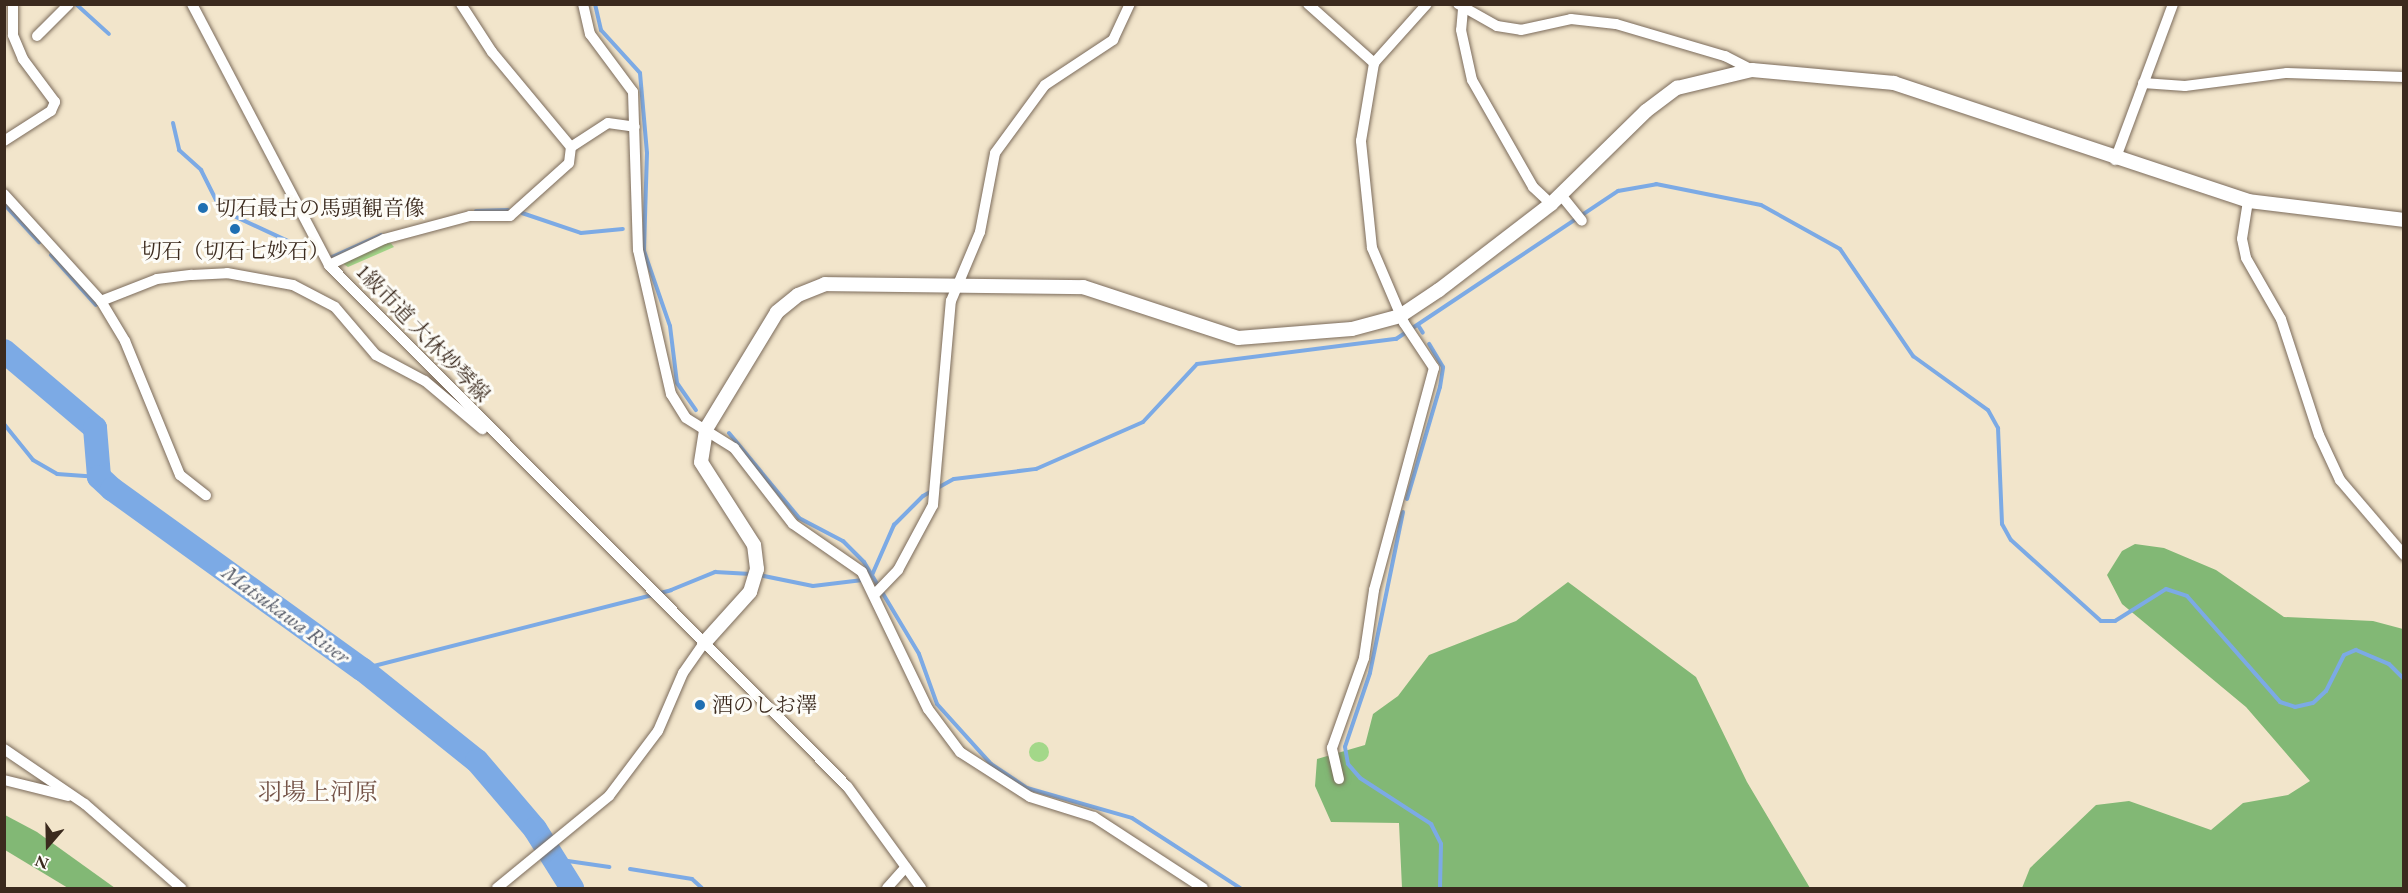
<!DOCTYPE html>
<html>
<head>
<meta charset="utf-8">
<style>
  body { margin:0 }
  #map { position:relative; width:2408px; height:893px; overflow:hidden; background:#f2e5cb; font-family:"EB Garamond","Noto Serif JP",serif }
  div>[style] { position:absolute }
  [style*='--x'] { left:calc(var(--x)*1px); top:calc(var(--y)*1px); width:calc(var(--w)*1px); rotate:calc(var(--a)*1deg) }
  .green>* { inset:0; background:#a3d889 }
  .round { border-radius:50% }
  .forest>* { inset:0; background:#82b875 }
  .stream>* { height:4px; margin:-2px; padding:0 2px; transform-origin:2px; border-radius:2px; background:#7caae5 }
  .river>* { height:24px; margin:-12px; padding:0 12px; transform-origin:12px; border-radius:12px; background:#7caae5 }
  .roads { filter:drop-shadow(0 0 2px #7b6b5b) drop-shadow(0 0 2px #7b6b5b) }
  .minor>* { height:10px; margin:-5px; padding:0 5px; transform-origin:5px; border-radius:5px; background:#fff }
  .tertiary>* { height:14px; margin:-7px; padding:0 7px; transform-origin:7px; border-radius:7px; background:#fff }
  .dots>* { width:16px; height:16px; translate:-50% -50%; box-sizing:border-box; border:3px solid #fdfcf7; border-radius:50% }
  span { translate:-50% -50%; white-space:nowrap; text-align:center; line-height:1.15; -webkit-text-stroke:6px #fdfcf7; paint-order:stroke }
  .poi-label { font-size:21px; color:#3b2a1e }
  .left { translate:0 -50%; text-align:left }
  .street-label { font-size:21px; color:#3b2a1e }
  .water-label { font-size:22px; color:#525764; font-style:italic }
  .quarter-label { font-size:24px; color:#745347 }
  .frame { position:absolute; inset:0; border:6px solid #3b2a1e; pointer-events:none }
  .north { position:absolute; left:18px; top:815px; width:60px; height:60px; -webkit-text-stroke:4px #fdfcf7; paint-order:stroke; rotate:200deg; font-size:16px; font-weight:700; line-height:24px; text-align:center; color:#3b2a1e }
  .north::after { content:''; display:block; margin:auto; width:21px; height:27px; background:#3b2a1e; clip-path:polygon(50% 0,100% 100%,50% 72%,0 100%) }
</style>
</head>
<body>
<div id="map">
  <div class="green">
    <i style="clip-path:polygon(389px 241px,394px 247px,348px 267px,342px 263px)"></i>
    <i class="round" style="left:1029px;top:742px;width:20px;height:20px"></i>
  </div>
  <div class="forest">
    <i style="clip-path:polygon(2135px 544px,2164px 548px,2216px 570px,2284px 617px,2373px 621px,2403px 629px,2403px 888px,2022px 888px,2030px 868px,2096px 805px,2129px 801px,2211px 830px,2243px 803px,2288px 795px,2310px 781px,2246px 707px,2122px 604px,2107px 575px,2122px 551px)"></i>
    <i style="clip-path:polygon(1568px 582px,1696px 677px,1747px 782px,1810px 888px,1402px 888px,1399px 823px,1331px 822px,1315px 786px,1317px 759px,1365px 745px,1373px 714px,1398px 696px,1429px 655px,1516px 621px)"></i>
    <i style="clip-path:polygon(5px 815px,37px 832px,115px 888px,68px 888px,5px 850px)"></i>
  </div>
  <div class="stream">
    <i style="--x:595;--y:4;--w:27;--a:77"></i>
    <i style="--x:601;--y:30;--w:58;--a:47.8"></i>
    <i style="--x:640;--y:73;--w:80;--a:85"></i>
    <i style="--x:647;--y:153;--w:98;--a:91.8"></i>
    <i style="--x:644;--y:251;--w:79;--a:70.9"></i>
    <i style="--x:670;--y:326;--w:57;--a:83"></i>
    <i style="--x:677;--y:383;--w:33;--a:55"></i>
    <i style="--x:77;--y:5;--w:43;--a:42.2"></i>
    <i style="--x:173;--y:123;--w:28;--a:77"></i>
    <i style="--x:179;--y:150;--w:30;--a:42"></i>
    <i style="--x:201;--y:170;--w:45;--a:63.4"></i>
    <i style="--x:221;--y:210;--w:93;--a:24.9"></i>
    <i style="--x:4;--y:204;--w:52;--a:47.4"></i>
    <i style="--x:476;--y:211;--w:32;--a:-2"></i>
    <i style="--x:522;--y:213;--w:62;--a:18.7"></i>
    <i style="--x:581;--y:233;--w:42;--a:-5.4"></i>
    <i style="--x:51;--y:255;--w:67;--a:48"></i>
    <i style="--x:330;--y:258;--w:56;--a:-24.3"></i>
    <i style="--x:1418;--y:325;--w:9;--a:58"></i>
    <i style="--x:4;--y:424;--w:46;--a:51.1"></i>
    <i style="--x:33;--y:460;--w:28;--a:30"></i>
    <i style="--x:57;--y:474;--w:42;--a:4.1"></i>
    <i style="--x:729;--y:433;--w:110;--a:50.5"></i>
    <i style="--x:799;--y:518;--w:50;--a:27.6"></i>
    <i style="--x:843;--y:541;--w:30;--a:45"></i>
    <i style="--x:864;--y:562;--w:107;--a:59.1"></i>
    <i style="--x:919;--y:654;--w:53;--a:70.2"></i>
    <i style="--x:937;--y:704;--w:81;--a:48"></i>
    <i style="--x:991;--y:764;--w:43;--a:33.7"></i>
    <i style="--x:1027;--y:788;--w:109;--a:15.9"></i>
    <i style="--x:1132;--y:818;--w:129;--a:32.9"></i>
    <i style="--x:1407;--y:499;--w:117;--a:-73.6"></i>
    <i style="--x:1440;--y:387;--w:20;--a:-81"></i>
    <i style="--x:1443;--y:367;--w:27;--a:-121"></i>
    <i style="--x:1403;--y:512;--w:164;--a:101.6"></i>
    <i style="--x:1370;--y:673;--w:78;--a:108.7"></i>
    <i style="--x:1345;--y:747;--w:17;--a:80"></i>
    <i style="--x:1348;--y:764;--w:18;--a:49"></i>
    <i style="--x:1360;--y:778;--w:85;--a:32.9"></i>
    <i style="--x:1431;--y:824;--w:22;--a:63"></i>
    <i style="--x:1441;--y:844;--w:44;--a:91.3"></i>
    <i style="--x:759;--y:575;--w:55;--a:11.5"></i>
    <i style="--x:813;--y:586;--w:50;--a:-6.8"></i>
    <i style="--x:872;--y:575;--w:55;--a:-66.3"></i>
    <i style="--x:894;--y:525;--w:41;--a:-45"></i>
    <i style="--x:923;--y:496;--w:35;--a:-29"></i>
    <i style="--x:954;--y:479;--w:83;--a:-7"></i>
    <i style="--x:1036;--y:469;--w:117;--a:-23.7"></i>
    <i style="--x:1143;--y:422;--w:79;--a:-47"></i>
    <i style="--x:1197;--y:364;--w:201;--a:-7.2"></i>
    <i style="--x:1396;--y:339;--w:267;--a:-33.7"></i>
    <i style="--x:1618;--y:191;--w:39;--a:-10"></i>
    <i style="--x:1656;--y:184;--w:107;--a:11.3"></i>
    <i style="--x:1761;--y:205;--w:90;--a:29.1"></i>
    <i style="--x:1840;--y:249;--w:130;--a:55.7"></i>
    <i style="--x:1913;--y:356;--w:92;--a:35.8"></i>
    <i style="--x:1988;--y:410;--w:21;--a:61"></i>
    <i style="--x:1998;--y:428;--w:96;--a:87.6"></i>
    <i style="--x:2002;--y:524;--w:18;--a:61"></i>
    <i style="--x:2011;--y:540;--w:121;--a:42"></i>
    <i style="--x:2101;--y:621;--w:14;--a:0"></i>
    <i style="--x:2115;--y:621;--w:60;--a:-32.1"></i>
    <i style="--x:2166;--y:589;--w:22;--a:18"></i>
    <i style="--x:2187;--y:596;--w:141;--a:48.7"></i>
    <i style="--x:2280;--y:702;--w:16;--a:18"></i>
    <i style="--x:2295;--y:707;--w:18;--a:-13"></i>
    <i style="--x:2313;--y:703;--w:18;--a:-43"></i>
    <i style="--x:2326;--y:691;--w:40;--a:-63.4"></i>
    <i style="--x:2344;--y:655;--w:13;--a:-23"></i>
    <i style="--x:2356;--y:650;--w:36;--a:23"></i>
    <i style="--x:2389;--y:664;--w:21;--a:45"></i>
    <i style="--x:362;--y:669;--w:319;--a:-14.3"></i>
    <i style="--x:671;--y:590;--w:48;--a:-22.2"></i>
    <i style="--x:715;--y:572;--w:36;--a:3"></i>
    <i style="--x:554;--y:859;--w:56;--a:8.3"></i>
    <i style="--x:630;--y:869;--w:63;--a:9.2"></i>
    <i style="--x:692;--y:879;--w:13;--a:42"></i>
  </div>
  <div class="river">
    <i style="--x:4;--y:351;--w:119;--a:40.2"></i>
    <i style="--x:95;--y:428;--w:49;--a:85.3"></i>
    <i style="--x:99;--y:477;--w:18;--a:43"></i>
    <i style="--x:112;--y:489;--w:308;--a:35.8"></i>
    <i style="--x:362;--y:669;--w:147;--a:38.7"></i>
    <i style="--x:477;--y:761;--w:89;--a:49.5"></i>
    <i style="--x:535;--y:829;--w:70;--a:57.9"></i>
  </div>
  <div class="roads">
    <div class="minor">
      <i style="--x:192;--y:4;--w:295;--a:62.3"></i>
      <i style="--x:329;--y:265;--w:735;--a:45.17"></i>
      <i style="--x:847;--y:786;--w:126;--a:54"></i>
      <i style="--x:583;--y:4;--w:31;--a:77"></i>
      <i style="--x:590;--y:34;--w:72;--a:53.4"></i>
      <i style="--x:633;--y:92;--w:158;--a:88.2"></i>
      <i style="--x:638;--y:250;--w:148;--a:77.1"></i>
      <i style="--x:671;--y:394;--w:28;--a:58"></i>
      <i style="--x:686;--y:418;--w:57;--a:32"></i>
      <i style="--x:734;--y:448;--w:96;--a:52.2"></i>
      <i style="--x:793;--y:524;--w:84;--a:34.8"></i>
      <i style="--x:862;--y:572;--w:152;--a:64.3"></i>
      <i style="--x:928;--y:709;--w:54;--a:53.3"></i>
      <i style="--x:960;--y:752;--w:83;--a:32.7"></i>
      <i style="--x:1030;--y:797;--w:67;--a:17.4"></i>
      <i style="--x:1094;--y:817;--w:130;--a:33.1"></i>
      <i style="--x:1308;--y:4;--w:89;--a:41.8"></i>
      <i style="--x:1458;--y:4;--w:45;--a:29.4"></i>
      <i style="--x:1497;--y:26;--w:24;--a:9"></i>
      <i style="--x:1521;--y:30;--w:51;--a:-12.4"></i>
      <i style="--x:1571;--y:19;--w:45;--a:6.3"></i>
      <i style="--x:1616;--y:24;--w:114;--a:16.4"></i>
      <i style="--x:1725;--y:56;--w:30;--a:27"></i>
      <i style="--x:1463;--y:9;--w:21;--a:95"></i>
      <i style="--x:1461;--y:30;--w:51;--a:77.6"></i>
      <i style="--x:1472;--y:80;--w:123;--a:60.3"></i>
      <i style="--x:1533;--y:187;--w:25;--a:43"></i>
      <i style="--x:37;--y:36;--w:45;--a:-45"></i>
      <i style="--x:2143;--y:83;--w:42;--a:4.1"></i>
      <i style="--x:2185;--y:86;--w:103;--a:-7.3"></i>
      <i style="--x:2287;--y:73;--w:117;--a:2"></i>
      <i style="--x:4;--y:141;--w:56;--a:-32.6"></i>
      <i style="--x:51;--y:111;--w:10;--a:-66"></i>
      <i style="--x:55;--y:102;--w:54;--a:-126.7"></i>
      <i style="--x:23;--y:59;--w:26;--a:-113"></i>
      <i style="--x:13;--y:35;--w:29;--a:-90"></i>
      <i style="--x:571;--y:147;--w:44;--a:-33"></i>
      <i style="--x:608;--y:123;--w:27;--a:8"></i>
      <i style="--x:2115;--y:160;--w:166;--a:-69.6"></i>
      <i style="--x:4;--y:194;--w:144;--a:47.8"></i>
      <i style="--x:101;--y:301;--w:47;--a:59"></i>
      <i style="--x:125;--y:341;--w:145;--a:67.7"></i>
      <i style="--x:180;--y:475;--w:33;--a:38"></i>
      <i style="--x:1561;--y:195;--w:33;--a:51"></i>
      <i style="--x:2248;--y:201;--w:38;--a:99"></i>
      <i style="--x:2242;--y:239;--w:19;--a:78"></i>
      <i style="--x:2246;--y:258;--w:70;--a:60.2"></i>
      <i style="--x:2281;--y:319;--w:122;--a:71.9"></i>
      <i style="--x:2319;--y:435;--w:50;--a:65"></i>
      <i style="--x:2340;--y:480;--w:99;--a:49.5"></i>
      <i style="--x:329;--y:265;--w:61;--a:-25.3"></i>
      <i style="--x:384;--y:239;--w:89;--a:-15"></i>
      <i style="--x:470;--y:216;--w:40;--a:0"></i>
      <i style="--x:510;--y:216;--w:79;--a:-41.9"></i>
      <i style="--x:569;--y:163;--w:16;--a:-83"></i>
      <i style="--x:571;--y:147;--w:124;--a:-129.7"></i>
      <i style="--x:492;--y:52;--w:57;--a:-122.9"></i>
      <i style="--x:101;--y:301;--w:60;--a:-21.4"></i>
      <i style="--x:157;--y:279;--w:35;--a:-7"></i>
      <i style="--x:192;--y:275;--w:35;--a:-3"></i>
      <i style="--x:227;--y:273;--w:67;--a:10.3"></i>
      <i style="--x:293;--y:285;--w:47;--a:27.6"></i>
      <i style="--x:335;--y:307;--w:63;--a:49.5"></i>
      <i style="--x:376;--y:355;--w:55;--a:28"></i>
      <i style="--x:425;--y:381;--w:75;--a:40.1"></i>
      <i style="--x:874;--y:595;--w:35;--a:-46"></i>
      <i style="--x:898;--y:570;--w:74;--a:-61.7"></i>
      <i style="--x:933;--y:505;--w:205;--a:-85"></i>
      <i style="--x:951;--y:301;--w:75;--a:-67.2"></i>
      <i style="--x:980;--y:232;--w:80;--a:-79.2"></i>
      <i style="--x:995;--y:153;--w:84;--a:-53.7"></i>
      <i style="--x:1045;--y:85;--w:82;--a:-33.5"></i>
      <i style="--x:1113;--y:40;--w:40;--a:-65"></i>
      <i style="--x:4;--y:749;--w:98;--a:34.2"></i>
      <i style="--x:85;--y:804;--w:128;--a:41.2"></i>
      <i style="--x:1339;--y:779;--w:32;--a:-103"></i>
      <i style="--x:1332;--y:748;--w:96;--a:-70.4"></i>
      <i style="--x:1364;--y:658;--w:69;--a:-81.6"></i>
      <i style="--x:1374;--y:590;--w:230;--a:-74.9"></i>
      <i style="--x:1434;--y:368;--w:54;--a:-123.7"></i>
      <i style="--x:1404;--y:323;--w:82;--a:-113.1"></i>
      <i style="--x:1372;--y:248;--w:108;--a:-95.9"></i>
      <i style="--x:1361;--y:141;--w:79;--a:-80.5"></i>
      <i style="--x:1374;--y:63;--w:79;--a:-48.1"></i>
      <i style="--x:4;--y:780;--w:66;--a:14"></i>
      <i style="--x:497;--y:888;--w:145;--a:-39.4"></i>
      <i style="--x:609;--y:796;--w:81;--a:-53"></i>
      <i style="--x:658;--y:731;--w:63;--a:-66.7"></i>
      <i style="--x:683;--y:673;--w:37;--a:-55"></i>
      <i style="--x:887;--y:888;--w:28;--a:-48"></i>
    </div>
    <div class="tertiary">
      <i style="--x:704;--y:643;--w:69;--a:-48"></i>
      <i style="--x:750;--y:592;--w:24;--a:-73"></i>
      <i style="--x:757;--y:569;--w:24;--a:-97"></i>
      <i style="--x:754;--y:545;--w:98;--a:-122.6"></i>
      <i style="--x:701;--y:462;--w:33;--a:-81"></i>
      <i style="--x:706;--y:429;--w:137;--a:-58.7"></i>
      <i style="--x:777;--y:312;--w:27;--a:-39"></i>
      <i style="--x:798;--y:295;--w:29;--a:-22"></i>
      <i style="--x:825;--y:284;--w:258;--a:0.7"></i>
      <i style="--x:1083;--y:287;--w:163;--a:18.2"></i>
      <i style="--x:1238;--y:338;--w:114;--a:-4.5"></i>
      <i style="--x:1352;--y:329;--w:50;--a:-15.2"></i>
      <i style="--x:1400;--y:316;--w:47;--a:-33.7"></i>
      <i style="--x:1439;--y:290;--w:141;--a:-37.5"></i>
      <i style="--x:1551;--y:204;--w:133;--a:-44.4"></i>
      <i style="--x:1646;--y:111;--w:39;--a:-37"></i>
      <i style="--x:1677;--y:88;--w:77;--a:-13.5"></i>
      <i style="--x:1752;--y:70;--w:143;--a:5.2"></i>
      <i style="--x:1894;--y:83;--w:373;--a:18.4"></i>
      <i style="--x:2248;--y:201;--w:157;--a:6.9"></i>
    </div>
  </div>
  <div class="dots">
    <i style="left:203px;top:208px;background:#1f6fb2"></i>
    <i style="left:235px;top:229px;background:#1f6fb2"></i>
    <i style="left:700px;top:705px;background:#1f6fb2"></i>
  </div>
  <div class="poi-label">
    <span class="left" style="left:215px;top:208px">切石最古の馬頭観音像</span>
    <span style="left:235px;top:251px">切石（切石七妙石）</span>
    <span class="left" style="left:712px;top:705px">酒のしお澤</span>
  </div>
  <div class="street-label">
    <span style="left:423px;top:333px;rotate:46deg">1級市道 大休妙琴線</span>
  </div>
  <div class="water-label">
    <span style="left:286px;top:614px;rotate:36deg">Matsukawa River</span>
  </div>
  <div class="quarter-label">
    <span style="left:318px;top:792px">羽場上河原</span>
  </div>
  <div class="frame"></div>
  <div class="north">N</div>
</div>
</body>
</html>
